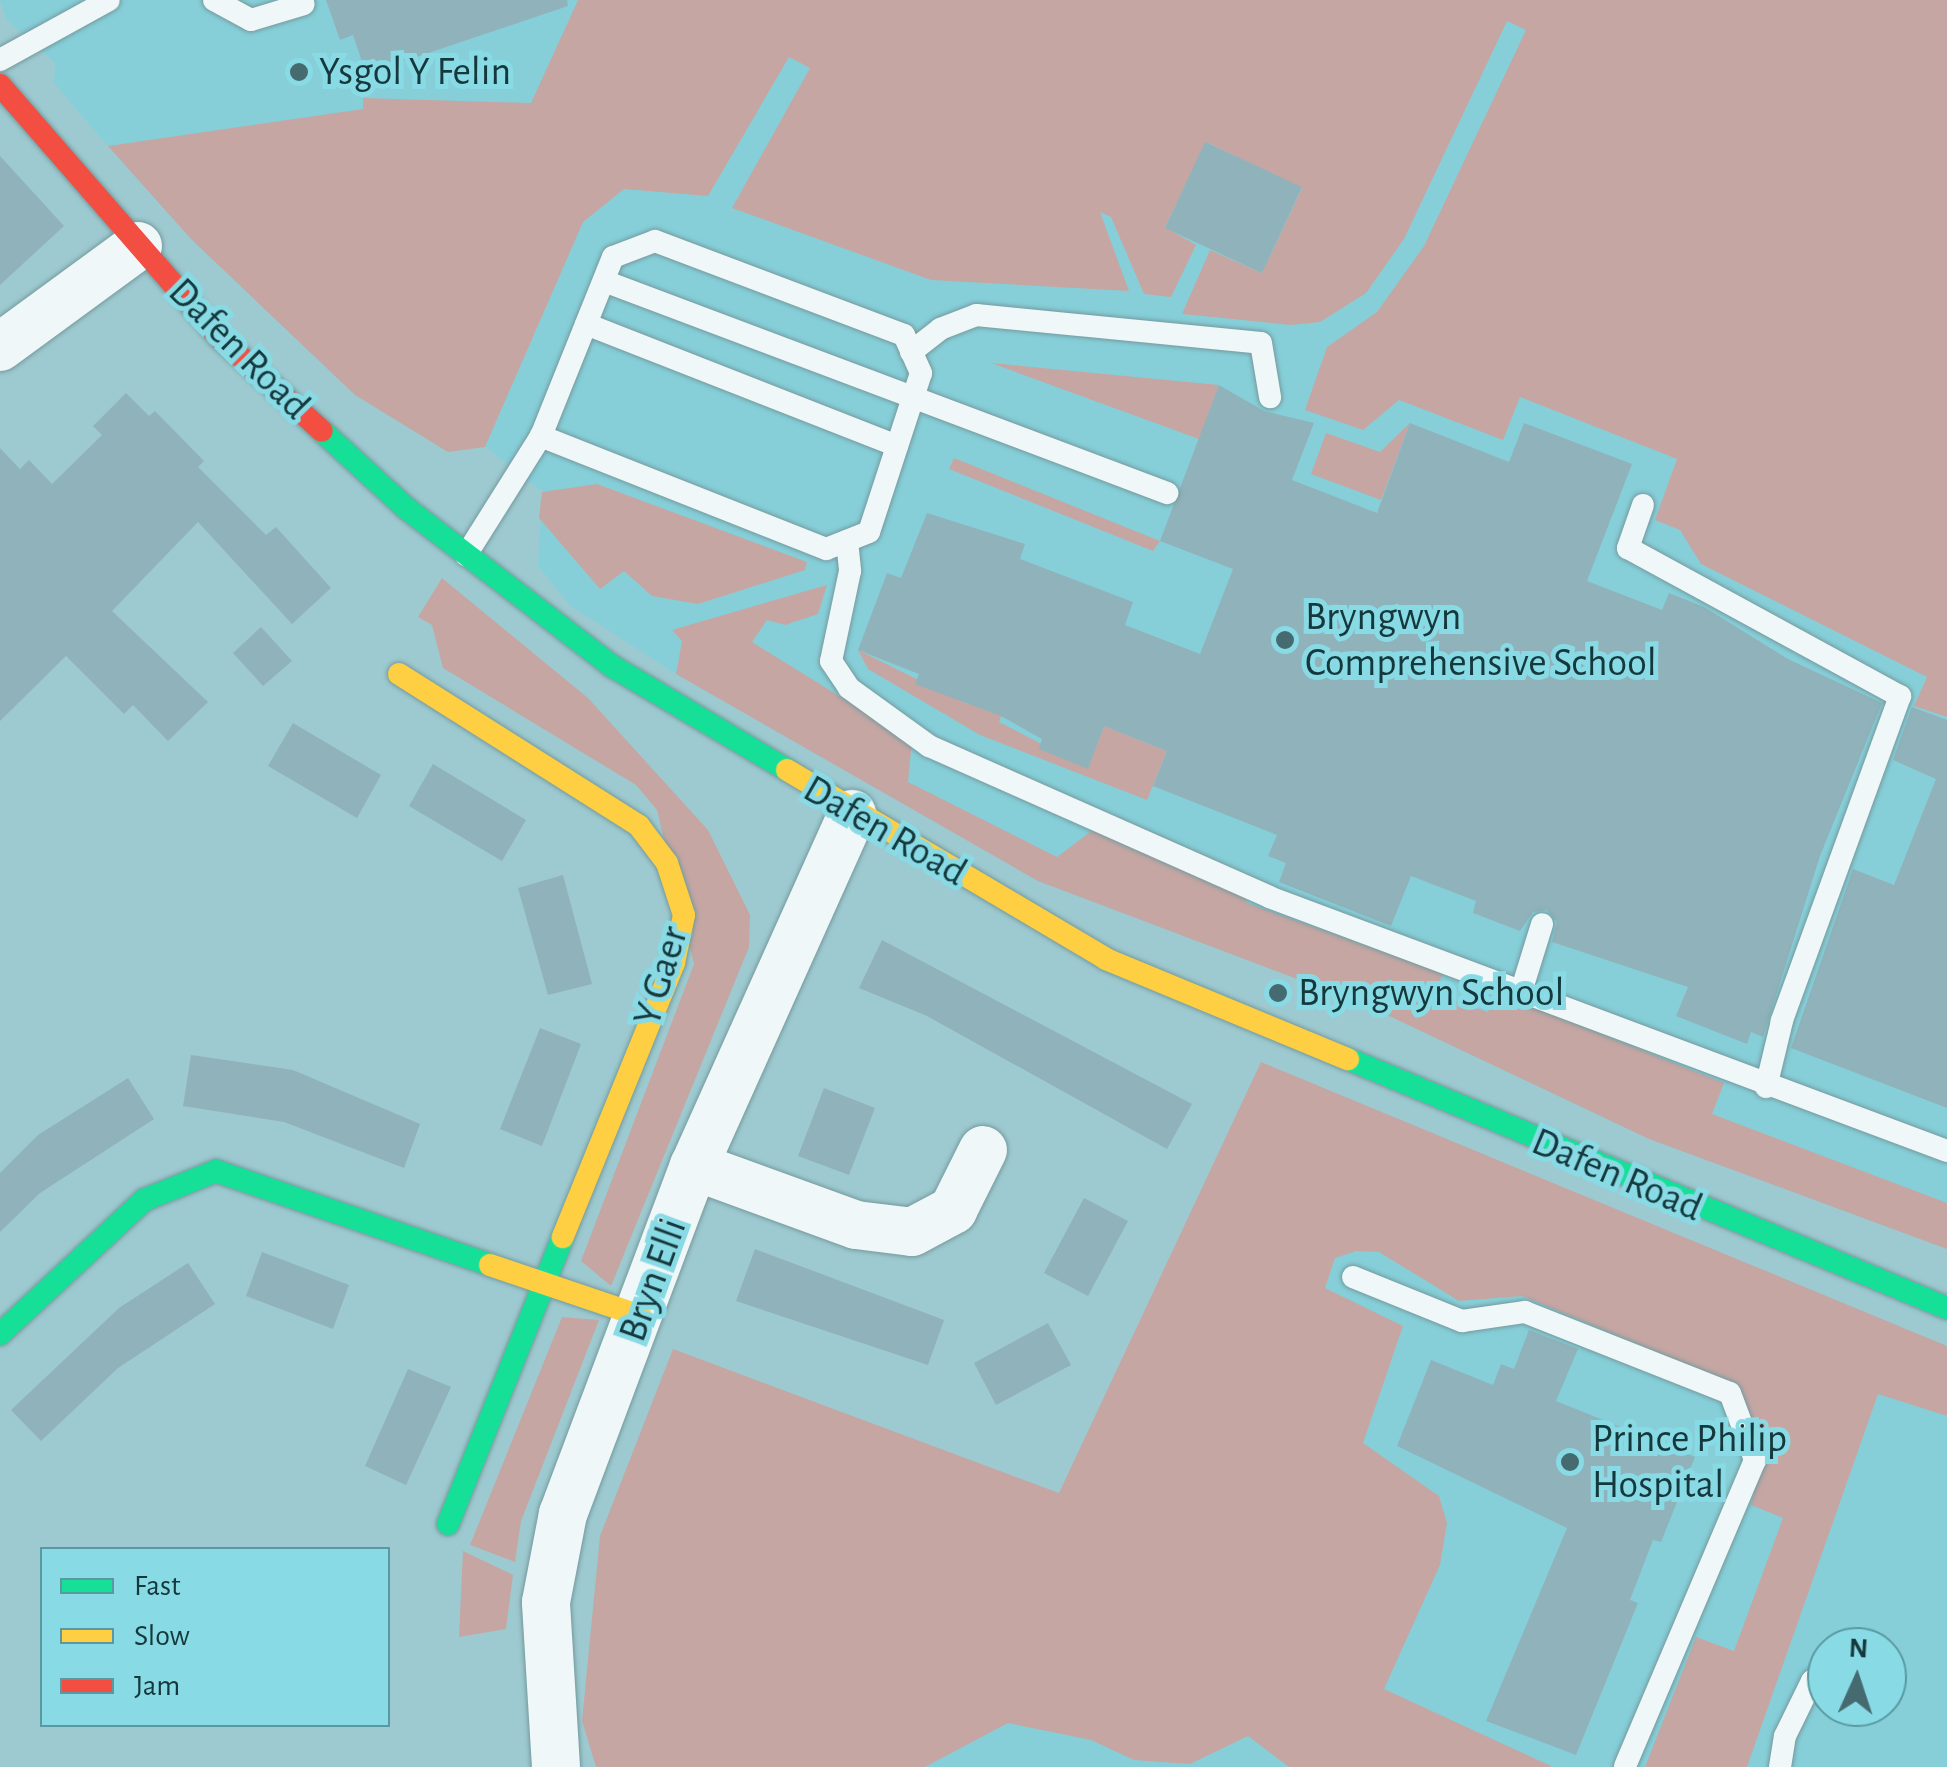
<!DOCTYPE html>
<html>
<head>
<meta charset="utf-8">
<style>
  body { margin:0 }
  #map { position:relative; width:1947px; height:1767px; overflow:hidden; background:#9dcad0; font-family:"Alegreya Sans",sans-serif }
  div>[style] { position:absolute }
  [style*='--x'] { left:calc(var(--x)*1px); top:calc(var(--y)*1px); width:calc(var(--w)*1px); rotate:calc(var(--a)*1deg) }
  .built>* { inset:0; background:#86cfd9 }
  .green>* { inset:0; background:#c5a6a3 }
  .building>* { inset:0; background:#90b2ba }
  .roads { filter:drop-shadow(0 0 2px #759a9e) drop-shadow(0 0 2px #759a9e) }
  .lane>* { height:22px; margin:-11px; padding:0 11px; transform-origin:11px; border-radius:11px; background:#f0f7f8 }
  .street>* { height:48px; margin:-24px; padding:0 24px; transform-origin:24px; border-radius:24px; background:#f0f7f8 }
  .fast>* { height:22px; margin:-11px; padding:0 11px; transform-origin:11px; border-radius:11px; background:#16e098 }
  .slow>* { height:22px; margin:-11px; padding:0 11px; transform-origin:11px; border-radius:11px; background:#ffcf43 }
  .jam>* { height:22px; margin:-11px; padding:0 11px; transform-origin:11px; border-radius:11px; background:#f24e42 }
  .dots>* { width:28px; height:28px; translate:-50% -50%; box-sizing:border-box; border:5px solid #88dae5; border-radius:50% }
  span { translate:-50% -50%; white-space:nowrap; text-align:center; line-height:1.15; -webkit-text-stroke:10px #88dae5; paint-order:stroke }
  .poi-label { font-size:40px; color:#15383c }
  .left { translate:0 -50%; text-align:left }
  .street-label { font-size:40px; color:#15383c }
  .legend { position:absolute; left:40px; top:1547px; width:350px; height:180px; box-sizing:border-box; background:#88dae5; border:2px solid #5a99a1; margin:0; padding:12px 18px; list-style:none; font-size:30px; color:#15383c }
  .legend li { display:flex; align-items:center; gap:20px; height:50px }
  .legend b { width:50px; border:2px solid #5a99a1 }
  .north { position:absolute; left:1807px; top:1627px; width:100px; height:100px; box-sizing:border-box; background:#88dae5; border:2px solid #5a99a1; border-radius:50%; rotate:3deg; font-size:28px; font-weight:700; line-height:40px; text-align:center; color:#15383c }
  .north::after { content:''; display:block; margin:auto; width:35px; height:45px; background:#456b70; clip-path:polygon(50% 0,100% 100%,50% 72%,0 100%) }
</style>
</head>
<body>
<div id="map">
  <div class="built">
    <i style="clip-path:polygon(0 0,1947px 0,1947px 1249px,1649px 1139px,1366px 1005px,1038px 881px,676px 674px,571px 606px,538px 566px,542px 492px,486px 447px,448px 452px,355px 395px,191px 239px,108px 146px,54px 83px,55px 63px,7px 20px)"></i>
    <i style="clip-path:polygon(evenodd,1342px 1096px,1947px 1346px,1947px 1767px,730px 1767px,1145px 1577px,1342px 1096px,1827px 1647px,1887px 1647px,1887px 1707px,1827px 1707px,1827px 1647px)"></i>
  </div>
  <div class="green">
    <i style="clip-path:polygon(578px 0,1947px 0,1947px 717px,1914px 706px,1927px 677px,1701px 564px,1680px 530px,1655px 520px,1677px 459px,1520px 397px,1503px 440px,1399px 400px,1363px 430px,1305px 410px,1327px 347px,1377px 312px,1424px 246px,1526px 30px,1507px 21px,1404px 239px,1366px 293px,1320px 322px,1291px 325px,1182px 314px,1210px 250px,1262px 273px,1302px 188px,1206px 142px,1165px 227px,1196px 245px,1171px 297px,1144px 294px,1111px 217px,1100px 212px,1129px 291px,931px 280px,732px 208px,810px 68px,789px 57px,708px 196px,624px 189px,583px 222px,485px 447px,448px 452px,355px 395px,191px 239px,108px 146px,363px 109px,363px 98px,531px 103px)"></i>
    <i style="clip-path:polygon(991px 363px,1219px 385px,1199px 439px)"></i>
    <i style="clip-path:polygon(1410px 423px,1381px 500px,1311px 474px,1326px 433px,1380px 452px)"></i>
    <i style="clip-path:polygon(954px 458px,1160px 541px,1153px 551px,949px 469px)"></i>
    <i style="clip-path:polygon(597px 484px,807px 562px,805px 570px,698px 604px,652px 596px,624px 571px,600px 589px,539px 518px,542px 492px)"></i>
    <i style="clip-path:polygon(442px 578px,588px 698px,708px 830px,750px 915px,749px 947px,611px 1286px,581px 1261px,694px 964px,657px 810px,636px 785px,443px 668px,432px 625px,418px 617px)"></i>
    <i style="clip-path:polygon(827px 585px,818px 614px,785px 625px,767px 620px,752px 642px,912px 741px,908px 782px,1057px 857px,1094px 829px,1241px 885px,1247px 903px,1443px 973px,1435px 994px,1488px 1012px,1497px 992px,1724px 1083px,1712px 1114px,1947px 1203px,1947px 1249px,1649px 1139px,1366px 1005px,1038px 881px,676px 674px,682px 641px,672px 630px)"></i>
    <i style="clip-path:polygon(858px 650px,967px 704px,1008px 699px,999px 722px,1088px 768px,1104px 726px,1167px 751px,1147px 800px,980px 735px,868px 669px)"></i>
    <i style="clip-path:polygon(1261px 1062px,1947px 1346px,1947px 1416px,1878px 1394px,1747px 1767px,1645px 1767px,1696px 1637px,1734px 1651px,1783px 1518px,1751px 1505px,1762px 1458px,1731px 1383px,1522px 1296px,1459px 1301px,1379px 1252px,1356px 1251px,1335px 1258px,1325px 1288px,1403px 1326px,1363px 1443px,1439px 1496px,1447px 1523px,1440px 1565px,1384px 1689px,1553px 1767px,1289px 1767px,1248px 1736px,1190px 1764px,1134px 1760px,1091px 1740px,1008px 1723px,925px 1767px,596px 1767px,582px 1721px,600px 1536px,673px 1349px,1059px 1493px)"></i>
    <i style="clip-path:polygon(562px 1317px,599px 1320px,521px 1521px,515px 1562px,470px 1545px)"></i>
    <i style="clip-path:polygon(463px 1551px,513px 1575px,506px 1629px,459px 1637px)"></i>
  </div>
  <div class="building">
    <i style="clip-path:polygon(326px 0,567px 0,568px 6px,366px 74px,353px 35px,340px 40px)"></i>
    <i style="clip-path:polygon(1205px 142px,1302px 187px,1262px 273px,1165px 228px)"></i>
    <i style="clip-path:polygon(0 156px,64px 226px,0 285px)"></i>
    <i style="clip-path:polygon(1219px 385px,1264px 411px,1314px 423px,1292px 480px,1377px 513px,1410px 423px,1509px 462px,1524px 423px,1632px 464px,1587px 581px,1662px 610px,1669px 593px,1704px 607px,1788px 659px,1882px 703px,1820px 856px,1763px 1037px,1751px 1032px,1747px 1044px,1676px 1016px,1688px 987px,1552px 942px,1557px 922px,1547px 910px,1533px 912px,1520px 931px,1473px 913px,1476px 901px,1411px 876px,1391px 926px,1279px 882px,1286px 863px,1268px 856px,1277px 835px,1153px 786px,1167px 751px,1104px 726px,1088px 769px,1039px 749px,1042px 739px,1001px 716px,915px 684px,919px 674px,858px 650px,887px 573px,901px 578px,927px 513px,1025px 544px,1020px 559px,1133px 602px,1125px 625px,1200px 654px,1233px 569px,1160px 541px)"></i>
    <i style="clip-path:polygon(126px 393px,149px 416px,155px 411px,204px 461px,198px 467px,266px 535px,276px 527px,331px 588px,292px 624px,198px 522px,112px 611px,208px 702px,168px 741px,133px 705px,124px 714px,66px 656px,0 721px,0 448px,20px 469px,29px 460px,52px 484px,102px 435px,93px 426px)"></i>
    <i style="clip-path:polygon(261px 627px,292px 661px,263px 686px,233px 653px)"></i>
    <i style="clip-path:polygon(1912px 707px,1947px 720px,1947px 1108px,1791px 1048px,1853px 869px,1894px 885px,1936px 779px,1893px 760px)"></i>
    <i style="clip-path:polygon(293px 723px,381px 775px,357px 818px,268px 766px)"></i>
    <i style="clip-path:polygon(433px 764px,526px 820px,502px 861px,409px 806px)"></i>
    <i style="clip-path:polygon(563px 875px,592px 984px,548px 995px,518px 888px)"></i>
    <i style="clip-path:polygon(882px 940px,1192px 1104px,1167px 1149px,927px 1016px,859px 988px)"></i>
    <i style="clip-path:polygon(540px 1028px,581px 1044px,542px 1146px,500px 1129px)"></i>
    <i style="clip-path:polygon(191px 1055px,293px 1070px,420px 1124px,404px 1168px,284px 1122px,183px 1106px)"></i>
    <i style="clip-path:polygon(128px 1078px,154px 1119px,40px 1193px,0 1232px,0 1173px,38px 1135px)"></i>
    <i style="clip-path:polygon(824px 1088px,875px 1108px,849px 1175px,798px 1156px)"></i>
    <i style="clip-path:polygon(1084px 1198px,1128px 1221px,1088px 1296px,1044px 1273px)"></i>
    <i style="clip-path:polygon(755px 1249px,944px 1320px,928px 1365px,736px 1301px)"></i>
    <i style="clip-path:polygon(262px 1252px,349px 1285px,333px 1329px,246px 1296px)"></i>
    <i style="clip-path:polygon(188px 1263px,215px 1304px,118px 1368px,41px 1441px,11px 1410px,119px 1308px)"></i>
    <i style="clip-path:polygon(1048px 1323px,1071px 1365px,996px 1405px,974px 1363px)"></i>
    <i style="clip-path:polygon(1529px 1330px,1578px 1349px,1556px 1401px,1695px 1457px,1661px 1542px,1653px 1540px,1630px 1600px,1638px 1603px,1576px 1755px,1486px 1721px,1567px 1528px,1397px 1446px,1431px 1360px,1493px 1385px,1501px 1364px,1514px 1369px)"></i>
    <i style="clip-path:polygon(408px 1369px,451px 1387px,406px 1485px,365px 1466px)"></i>
  </div>
  <div class="roads">
    <div class="lane">
      <i style="--x:214;--y:0;--w:42;--a:28.4"></i>
      <i style="--x:251;--y:20;--w:55;--a:-16.8"></i>
      <i style="--x:0;--y:60;--w:124;--a:-28.8"></i>
      <i style="--x:604;--y:281;--w:602;--a:20.63"></i>
      <i style="--x:586;--y:324;--w:334;--a:21.4"></i>
      <i style="--x:911;--y:352;--w:37;--a:-38"></i>
      <i style="--x:940;--y:329;--w:39;--a:-21"></i>
      <i style="--x:976;--y:315;--w:286;--a:5.6"></i>
      <i style="--x:1261;--y:343;--w:55;--a:80.5"></i>
      <i style="--x:1643;--y:505;--w:46;--a:109.2"></i>
      <i style="--x:1628;--y:548;--w:310;--a:28.6"></i>
      <i style="--x:1900;--y:696;--w:346;--a:110"></i>
      <i style="--x:1782;--y:1021;--w:68;--a:103.6"></i>
      <i style="--x:847;--y:541;--w:30;--a:84"></i>
      <i style="--x:850;--y:571;--w:92;--a:101.9"></i>
      <i style="--x:831;--y:661;--w:32;--a:56"></i>
      <i style="--x:849;--y:688;--w:99;--a:35.9"></i>
      <i style="--x:929;--y:746;--w:372;--a:23.9"></i>
      <i style="--x:1269;--y:897;--w:724;--a:20.54"></i>
      <i style="--x:466;--y:555;--w:141;--a:-57.8"></i>
      <i style="--x:541;--y:436;--w:193;--a:-68.1"></i>
      <i style="--x:613;--y:257;--w:45;--a:-20.9"></i>
      <i style="--x:655;--y:241;--w:266;--a:20.7"></i>
      <i style="--x:904;--y:335;--w:42;--a:65.9"></i>
      <i style="--x:921;--y:373;--w:167;--a:108.1"></i>
      <i style="--x:869;--y:532;--w:46;--a:158.4"></i>
      <i style="--x:826;--y:549;--w:307;--a:-158.4"></i>
      <i style="--x:1521;--y:992;--w:71;--a:-72.8"></i>
      <i style="--x:1353;--y:1277;--w:118;--a:22"></i>
      <i style="--x:1462;--y:1321;--w:64;--a:-8.1"></i>
      <i style="--x:1525;--y:1312;--w:220;--a:21.6"></i>
      <i style="--x:1730;--y:1393;--w:72;--a:69.5"></i>
      <i style="--x:1755;--y:1460;--w:333;--a:113"></i>
      <i style="--x:1780;--y:1767;--w:31;--a:-81"></i>
      <i style="--x:1785;--y:1736;--w:61;--a:-63.9"></i>
      <i style="--x:1812;--y:1681;--w:19;--a:-39"></i>
    </div>
    <div class="street">
      <i style="--x:0;--y:347;--w:171;--a:-36.2"></i>
      <i style="--x:694;--y:1166;--w:172;--a:20"></i>
      <i style="--x:856;--y:1225;--w:56;--a:7.1"></i>
      <i style="--x:912;--y:1232;--w:47;--a:-28.2"></i>
      <i style="--x:953;--y:1210;--w:67;--a:-63.4"></i>
      <i style="--x:556;--y:1767;--w:165;--a:-93.5"></i>
      <i style="--x:546;--y:1602;--w:90;--a:-79.1"></i>
      <i style="--x:563;--y:1514;--w:372;--a:-69.4"></i>
      <i style="--x:694;--y:1166;--w:386;--a:-65.8"></i>
    </div>
    <div class="fast">
      <i style="--x:322;--y:431;--w:114;--a:42.5"></i>
      <i style="--x:406;--y:508;--w:260;--a:37.5"></i>
      <i style="--x:612;--y:666;--w:204;--a:30.7"></i>
      <i style="--x:1348;--y:1059;--w:649;--a:22.57"></i>
      <i style="--x:0;--y:1334;--w:197;--a:-42.9"></i>
      <i style="--x:144;--y:1200;--w:78;--a:-21.9"></i>
      <i style="--x:216;--y:1171;--w:290;--a:18.9"></i>
      <i style="--x:448;--y:1524;--w:309;--a:-68.2"></i>
    </div>
    <div class="slow">
      <i style="--x:399;--y:674;--w:284;--a:32.3"></i>
      <i style="--x:639;--y:826;--w:46;--a:52.9"></i>
      <i style="--x:667;--y:863;--w:55;--a:71.9"></i>
      <i style="--x:684;--y:915;--w:49;--a:101.8"></i>
      <i style="--x:674;--y:963;--w:296;--a:112.1"></i>
      <i style="--x:787;--y:770;--w:371;--a:30.6"></i>
      <i style="--x:1106;--y:959;--w:262;--a:22.5"></i>
      <i style="--x:490;--y:1265;--w:159;--a:18.7"></i>
    </div>
    <div class="jam">
      <i style="--x:0;--y:85;--w:334;--a:49"></i>
      <i style="--x:219;--y:337;--w:139;--a:42.4"></i>
    </div>
  </div>
  <div class="dots">
    <i style="left:299px;top:72px;background:#456b70"></i>
    <i style="left:1285px;top:640px;background:#456b70"></i>
    <i style="left:1278px;top:993px;background:#456b70"></i>
    <i style="left:1570px;top:1462px;background:#456b70"></i>
  </div>
  <div class="poi-label">
    <span class="left" style="left:319px;top:72px">Ysgol Y Felin</span>
    <span class="left" style="left:1305px;top:640px">Bryngwyn<br>Comprehensive School</span>
    <span class="left" style="left:1298px;top:993px">Bryngwyn School</span>
    <span class="left" style="left:1592px;top:1462px">Prince Philip<br>Hospital</span>
  </div>
  <div class="street-label">
    <span style="left:239px;top:349px;rotate:45deg">Dafen Road</span>
    <span style="left:885px;top:831px;rotate:30deg">Dafen Road</span>
    <span style="left:661px;top:976px;rotate:-73deg">Y Gaer</span>
    <span style="left:1617px;top:1175px;rotate:23deg">Dafen Road</span>
    <span style="left:653px;top:1280px;rotate:-70deg">Bryn Elli</span>
  </div>
  <ul class="legend">
  <li><b style="height:12px;background:#16e098"></b>Fast</li>
  <li><b style="height:12px;background:#ffcf43"></b>Slow</li>
  <li><b style="height:12px;background:#f24e42"></b>Jam</li>
  </ul>
  <div class="north">N</div>
</div>
</body>
</html>
